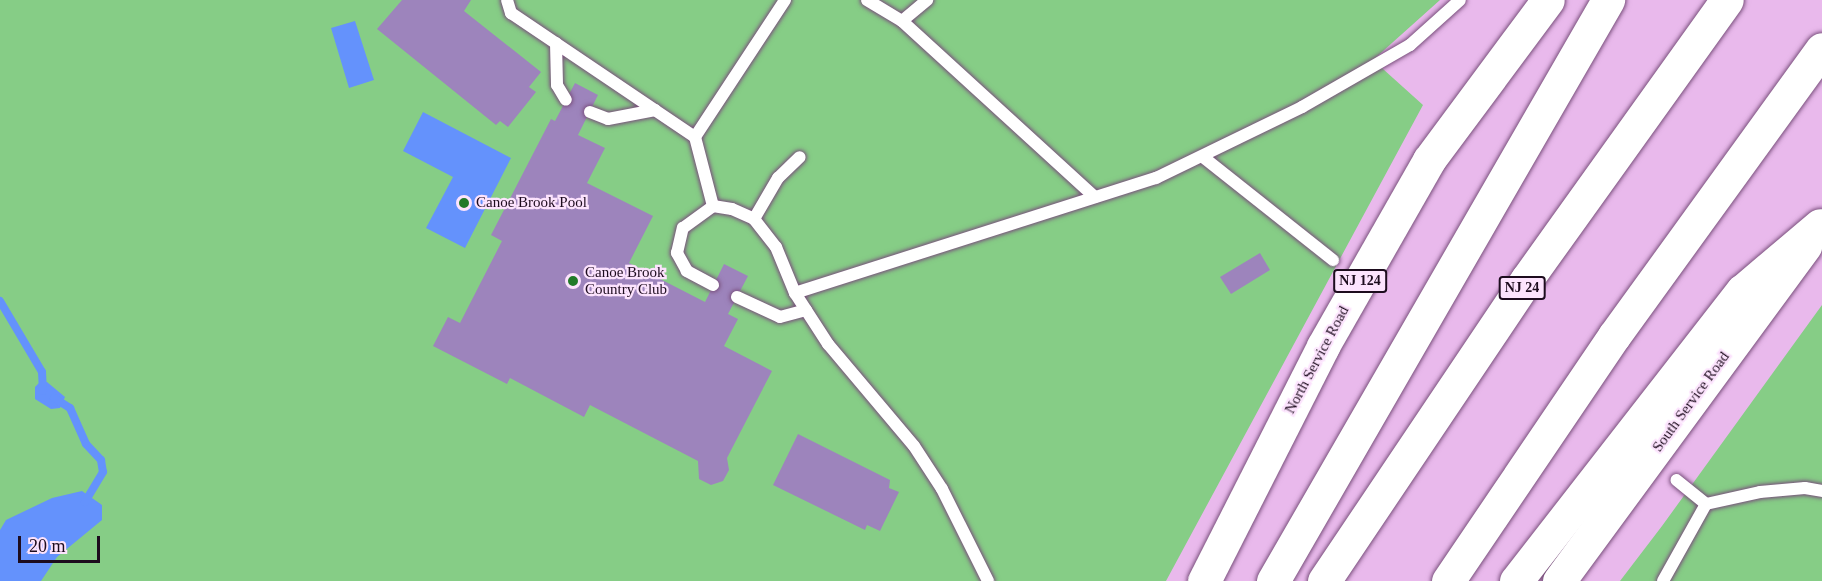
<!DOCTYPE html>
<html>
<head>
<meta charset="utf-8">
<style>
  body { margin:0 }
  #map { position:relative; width:1822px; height:581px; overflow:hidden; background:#e9b9ec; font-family:"Times New Roman",serif }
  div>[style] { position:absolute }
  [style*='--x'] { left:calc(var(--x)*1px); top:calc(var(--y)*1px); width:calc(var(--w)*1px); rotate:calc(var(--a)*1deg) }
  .green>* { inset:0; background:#86cd86 }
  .water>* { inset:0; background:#6492fc }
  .stream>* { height:8px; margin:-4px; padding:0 4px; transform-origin:4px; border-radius:4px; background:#6492fc }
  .building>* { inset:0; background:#9d84bc }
  .roads { filter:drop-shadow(0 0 2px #794f7c) drop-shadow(0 0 2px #794f7c) }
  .lane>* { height:12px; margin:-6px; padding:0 6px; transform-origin:6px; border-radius:6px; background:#fff }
  .primary>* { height:33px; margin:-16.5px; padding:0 16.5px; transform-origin:16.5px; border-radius:16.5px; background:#fff }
  .highway>* { height:33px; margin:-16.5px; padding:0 16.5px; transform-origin:16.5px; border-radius:16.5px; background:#fff }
  .dots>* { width:16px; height:16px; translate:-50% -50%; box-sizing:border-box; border:3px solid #fce3fd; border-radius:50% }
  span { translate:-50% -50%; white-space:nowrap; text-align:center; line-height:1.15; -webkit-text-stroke:4.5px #fce3fd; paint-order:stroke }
  .shield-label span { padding:2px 4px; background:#fce3fd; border:2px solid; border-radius:4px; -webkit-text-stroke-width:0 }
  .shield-label { font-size:14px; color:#1d0c1e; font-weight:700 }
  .poi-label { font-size:15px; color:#1d0c1e }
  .left { translate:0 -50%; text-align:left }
  .street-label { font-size:15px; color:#1d0c1e }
  .scale { position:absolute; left:18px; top:536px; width:82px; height:27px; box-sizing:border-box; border:3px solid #1d0c1e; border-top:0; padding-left:8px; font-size:18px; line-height:21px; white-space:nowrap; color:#1d0c1e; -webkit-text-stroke:4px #fce3fd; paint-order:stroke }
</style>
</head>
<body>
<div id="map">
  <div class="green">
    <i style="clip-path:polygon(0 0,1440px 0,1373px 60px,1423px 105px,1166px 581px,0 581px)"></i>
    <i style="clip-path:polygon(1822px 305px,1822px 581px,1620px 581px,1662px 526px)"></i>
  </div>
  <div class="water">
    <i style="clip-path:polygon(355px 21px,374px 80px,349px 88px,331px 28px)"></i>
    <i style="clip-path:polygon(423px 112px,511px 158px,465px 248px,426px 228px,453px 177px,403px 151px)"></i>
    <i style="clip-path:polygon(40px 382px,47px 382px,65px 397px,60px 408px,51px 409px,35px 399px,35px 387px)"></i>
    <i style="clip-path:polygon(82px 491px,102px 505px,102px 520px,57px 557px,41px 581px,0 581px,0 530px,6px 520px,52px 498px)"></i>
  </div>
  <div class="stream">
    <i style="--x:0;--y:301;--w:82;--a:59.4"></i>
    <i style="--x:42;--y:372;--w:19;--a:87"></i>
    <i style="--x:54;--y:398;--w:19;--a:32"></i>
    <i style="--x:70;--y:408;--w:39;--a:66"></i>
    <i style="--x:86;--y:444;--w:22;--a:47"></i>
    <i style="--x:101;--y:460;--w:12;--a:81"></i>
    <i style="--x:103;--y:472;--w:35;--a:121"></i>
  </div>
  <div class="building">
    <i style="clip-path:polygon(402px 0,471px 0,464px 11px,541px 72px,529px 87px,536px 92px,508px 127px,500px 121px,496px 125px,377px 29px)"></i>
    <i style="clip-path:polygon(575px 83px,598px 95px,578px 135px,605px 148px,587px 183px,653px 216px,629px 263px,705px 302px,724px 264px,748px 276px,728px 314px,738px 319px,724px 346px,772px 371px,727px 458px,729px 470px,723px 481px,711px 485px,699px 479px,698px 461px,590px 405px,584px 417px,510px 378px,507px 384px,433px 346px,448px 317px,460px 323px,502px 241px,491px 235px,551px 119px,555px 121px)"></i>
    <i style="clip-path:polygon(1260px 253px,1270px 270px,1231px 294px,1220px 277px)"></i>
    <i style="clip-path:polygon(798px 434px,890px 480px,889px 488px,899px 492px,880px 531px,867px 525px,865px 530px,773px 485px)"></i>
  </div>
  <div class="roads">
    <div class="lane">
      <i style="--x:507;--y:0;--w:14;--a:73"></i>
      <i style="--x:511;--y:13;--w:222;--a:34"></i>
      <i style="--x:695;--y:137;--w:71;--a:75.4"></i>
      <i style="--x:867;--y:0;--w:41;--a:31"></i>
      <i style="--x:902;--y:21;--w:261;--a:42.4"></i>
      <i style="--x:902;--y:21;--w:33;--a:-40"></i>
      <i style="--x:556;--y:43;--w:42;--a:88.6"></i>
      <i style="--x:557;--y:85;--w:17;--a:59"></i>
      <i style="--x:590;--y:112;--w:19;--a:21"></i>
      <i style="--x:608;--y:119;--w:48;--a:-10.8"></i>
      <i style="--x:695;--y:137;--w:164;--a:-56.7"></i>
      <i style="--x:1203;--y:157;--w:166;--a:38.4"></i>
      <i style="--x:754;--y:219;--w:48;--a:-59.7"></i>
      <i style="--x:778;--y:178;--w:30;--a:-44"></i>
      <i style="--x:713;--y:285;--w:30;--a:-152"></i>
      <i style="--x:687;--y:271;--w:21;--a:-119"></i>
      <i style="--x:677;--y:253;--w:26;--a:-77"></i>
      <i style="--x:683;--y:228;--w:37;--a:-36"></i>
      <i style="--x:713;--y:206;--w:19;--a:9"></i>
      <i style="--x:732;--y:209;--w:24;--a:24"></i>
      <i style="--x:754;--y:219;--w:36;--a:52"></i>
      <i style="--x:776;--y:247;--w:50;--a:67.6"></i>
      <i style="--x:795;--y:293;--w:61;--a:57.1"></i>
      <i style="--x:828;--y:344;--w:133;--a:49.9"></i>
      <i style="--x:914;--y:446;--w:51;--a:56.9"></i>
      <i style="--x:942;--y:489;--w:103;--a:63.4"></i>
      <i style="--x:795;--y:293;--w:379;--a:-17.7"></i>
      <i style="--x:1156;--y:178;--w:162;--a:-25.9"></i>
      <i style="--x:1302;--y:107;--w:125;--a:-29.9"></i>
      <i style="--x:1410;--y:45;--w:67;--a:-42"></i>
      <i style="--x:737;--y:297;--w:47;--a:24.9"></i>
      <i style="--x:780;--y:317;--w:27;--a:-15"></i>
      <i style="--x:1706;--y:504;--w:55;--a:-12.5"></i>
      <i style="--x:1760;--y:492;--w:45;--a:-5.1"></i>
      <i style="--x:1805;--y:488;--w:17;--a:10"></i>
      <i style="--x:1663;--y:581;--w:88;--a:-60.8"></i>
      <i style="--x:1706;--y:504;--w:38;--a:-141"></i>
    </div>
    <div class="primary">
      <i style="--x:1204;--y:581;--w:263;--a:-63.1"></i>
      <i style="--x:1323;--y:346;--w:214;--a:-60.3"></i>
      <i style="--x:1429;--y:160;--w:199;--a:-53.4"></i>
      <i style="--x:1559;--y:581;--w:416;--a:-53.7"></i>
    </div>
    <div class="highway">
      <i style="--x:1273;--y:581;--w:671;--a:-60.03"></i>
      <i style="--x:1324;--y:581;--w:364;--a:-56.1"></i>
      <i style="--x:1527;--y:279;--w:343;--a:-54.4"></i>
      <i style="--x:1448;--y:581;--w:296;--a:-55.9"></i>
      <i style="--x:1614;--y:336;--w:354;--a:-54.1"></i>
      <i style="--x:1516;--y:581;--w:368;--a:-52.1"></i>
      <i style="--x:1742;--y:291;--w:102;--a:-40.2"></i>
    </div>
  </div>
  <div class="dots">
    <i style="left:464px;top:203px;background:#217a29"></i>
    <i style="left:573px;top:281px;background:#217a29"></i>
  </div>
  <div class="shield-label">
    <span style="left:1360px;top:281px">NJ 124</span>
    <span style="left:1522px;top:288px">NJ 24</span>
  </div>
  <div class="poi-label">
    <span class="left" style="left:476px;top:203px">Canoe Brook Pool</span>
    <span class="left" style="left:585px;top:281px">Canoe Brook<br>Country Club</span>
  </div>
  <div class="street-label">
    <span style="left:1317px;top:360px;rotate:-62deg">North Service Road</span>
    <span style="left:1691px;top:402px;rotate:-54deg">South Service Road</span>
  </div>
  <div class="scale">20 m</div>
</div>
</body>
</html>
